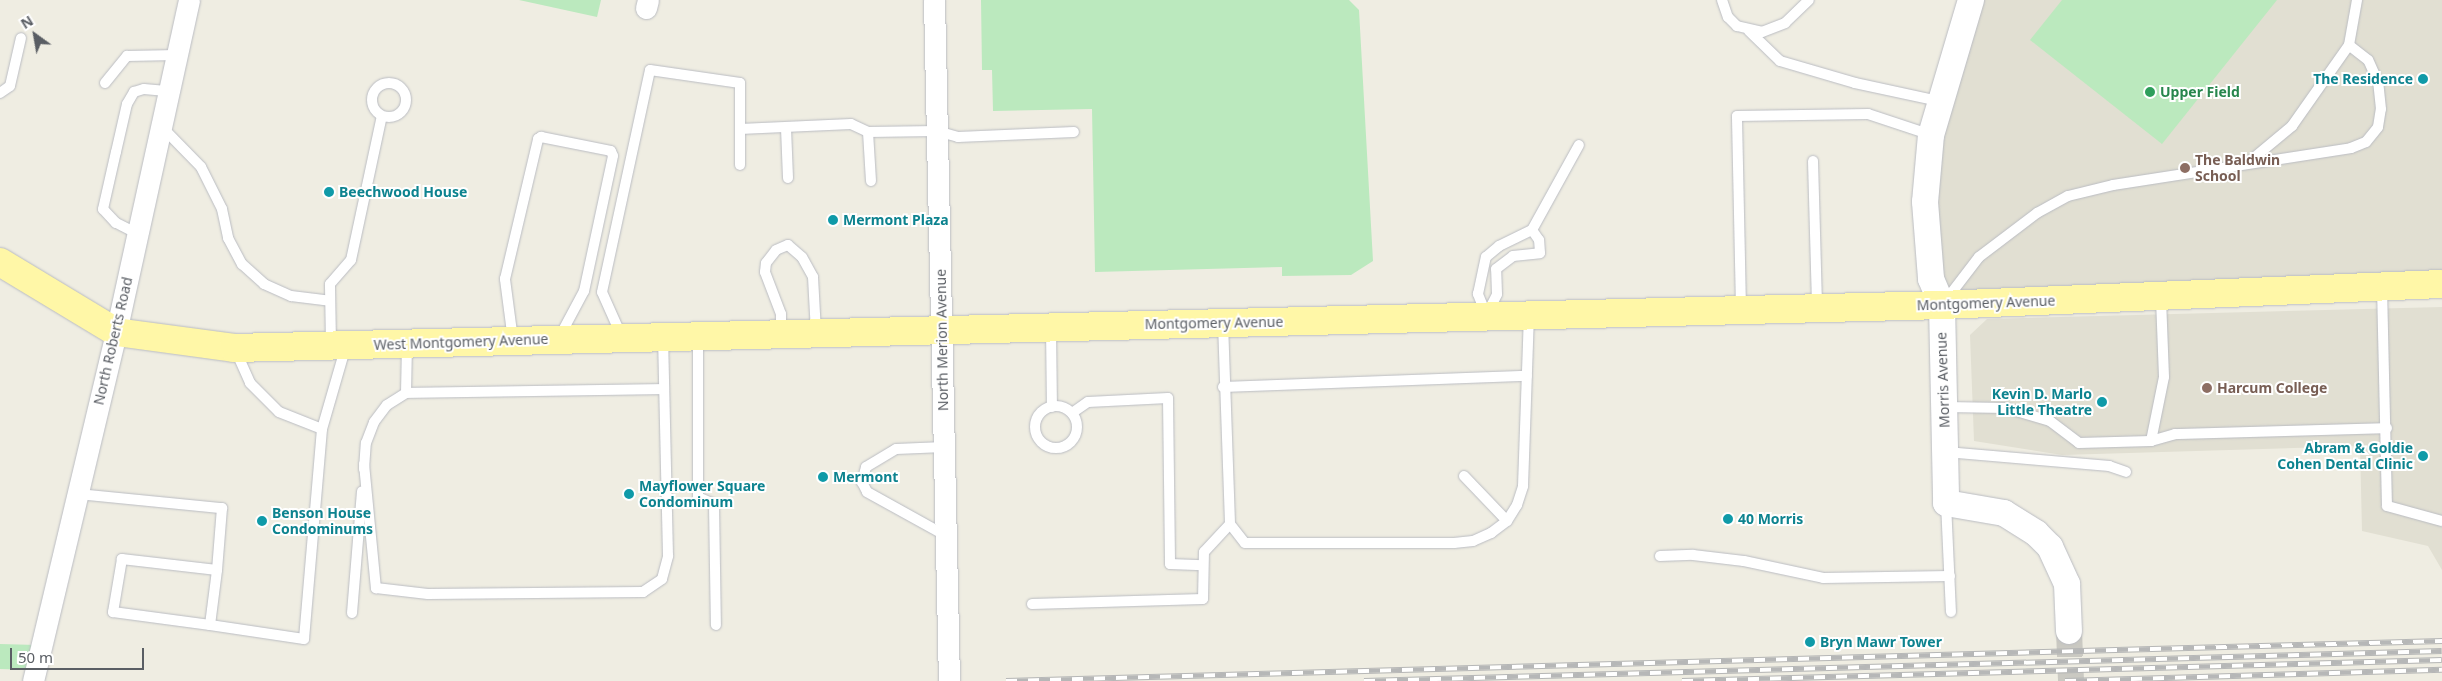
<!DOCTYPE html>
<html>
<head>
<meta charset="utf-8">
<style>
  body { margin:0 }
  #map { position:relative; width:2442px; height:681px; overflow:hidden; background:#efede2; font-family:"Noto Sans",sans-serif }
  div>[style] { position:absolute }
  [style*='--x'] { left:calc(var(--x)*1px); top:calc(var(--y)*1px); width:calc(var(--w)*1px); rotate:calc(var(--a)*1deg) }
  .education>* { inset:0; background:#e1dfd2 }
  .green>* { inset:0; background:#bbe9be }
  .tertiary-tunnel>* { height:26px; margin-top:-13px; transform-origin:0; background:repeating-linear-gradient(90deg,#cac9c2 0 26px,transparent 0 39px) }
  .roads { filter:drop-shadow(0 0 1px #babcc2) drop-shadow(0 0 1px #babcc2) }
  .service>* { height:10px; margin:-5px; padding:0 5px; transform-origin:5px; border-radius:5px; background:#fff }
  .service>.ring { margin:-5px; padding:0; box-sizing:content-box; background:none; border:10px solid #fff; border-radius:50% }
  .minor>* { height:21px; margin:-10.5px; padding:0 10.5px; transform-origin:10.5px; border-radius:10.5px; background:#fff }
  .tertiary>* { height:26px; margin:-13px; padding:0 13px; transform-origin:13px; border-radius:13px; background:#fff }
  .primary>* { height:28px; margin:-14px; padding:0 14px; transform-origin:14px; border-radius:14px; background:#fff7a7 }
  .rail>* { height:5.5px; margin-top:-2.75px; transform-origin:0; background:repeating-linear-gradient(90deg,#fff 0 11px,#b6b7b7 0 22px); box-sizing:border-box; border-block:1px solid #b6b7b7 }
  .dots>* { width:14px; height:14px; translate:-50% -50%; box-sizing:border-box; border:2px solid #fff; border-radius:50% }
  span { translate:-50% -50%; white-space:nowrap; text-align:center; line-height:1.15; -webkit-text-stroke:4px #fff; paint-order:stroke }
  .culture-label { font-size:14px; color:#0d838f; font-weight:700 }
  .right { translate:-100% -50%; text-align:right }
  .left { translate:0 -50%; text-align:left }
  .leisure-label { font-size:14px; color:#27864d; font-weight:700 }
  .education-label { font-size:14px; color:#785e54; font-weight:700 }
  .street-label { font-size:14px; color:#5a5e64 }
  .north { position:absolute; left:10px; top:10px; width:50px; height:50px; -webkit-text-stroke:4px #fff; paint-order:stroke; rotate:328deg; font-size:14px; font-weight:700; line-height:20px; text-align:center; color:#5a5e64 }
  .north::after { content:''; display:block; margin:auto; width:18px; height:22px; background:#5a5e64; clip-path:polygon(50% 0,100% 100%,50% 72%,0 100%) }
  .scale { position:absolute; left:10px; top:648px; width:134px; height:22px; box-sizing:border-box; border:2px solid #5a5e64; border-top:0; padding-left:6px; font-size:15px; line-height:18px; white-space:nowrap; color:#5a5e64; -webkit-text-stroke:4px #fff; paint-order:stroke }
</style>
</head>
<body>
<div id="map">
  <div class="education">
    <i style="clip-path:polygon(1971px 0,2442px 0,2442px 284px,1942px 305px,1925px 202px)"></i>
    <i style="clip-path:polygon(2442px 307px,2442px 570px,2428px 546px,2362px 531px,2360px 446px,2062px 455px,1974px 441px,1970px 335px,1987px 319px)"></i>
  </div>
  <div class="green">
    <i style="clip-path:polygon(519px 0,601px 0,597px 17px)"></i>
    <i style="clip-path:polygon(981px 0,1349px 0,1359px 10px,1373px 261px,1351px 275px,1282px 276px,1282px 267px,1095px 272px,1092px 109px,993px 111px,992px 70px,982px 70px)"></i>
    <i style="clip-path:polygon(2062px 0,2277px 0,2162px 144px,2030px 40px)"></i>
    <i style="clip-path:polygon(0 644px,37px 645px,33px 670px,0 669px)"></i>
  </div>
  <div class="tertiary-tunnel">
    <i style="--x:2069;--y:631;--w:50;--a:87.7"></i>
  </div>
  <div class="roads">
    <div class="service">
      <i style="--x:1722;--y:0;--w:18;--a:71"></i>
      <i style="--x:1728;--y:17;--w:13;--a:45"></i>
      <i style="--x:1737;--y:26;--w:26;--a:13"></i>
      <i style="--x:1762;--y:32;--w:25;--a:-21"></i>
      <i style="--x:1785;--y:23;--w:33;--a:-44"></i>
      <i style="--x:1749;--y:31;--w:43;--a:44.1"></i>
      <i style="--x:1780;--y:61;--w:78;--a:16.3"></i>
      <i style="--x:1855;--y:83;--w:86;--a:12.1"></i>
      <i class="ring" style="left:372px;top:83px;width:24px;height:24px"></i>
      <i style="--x:105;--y:83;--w:35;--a:-51"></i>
      <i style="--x:127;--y:56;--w:50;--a:-1.1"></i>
      <i style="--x:0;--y:93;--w:12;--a:-35"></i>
      <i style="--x:10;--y:86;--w:49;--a:-77.1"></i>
      <i style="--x:162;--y:127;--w:56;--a:45.7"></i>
      <i style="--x:201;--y:167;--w:47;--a:63.4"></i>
      <i style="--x:222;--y:209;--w:30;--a:78"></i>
      <i style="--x:228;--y:238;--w:30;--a:62"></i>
      <i style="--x:242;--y:264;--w:30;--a:42"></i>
      <i style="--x:264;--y:284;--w:30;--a:24"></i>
      <i style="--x:291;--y:296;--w:39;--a:7"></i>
      <i style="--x:786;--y:128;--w:50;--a:87.7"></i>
      <i style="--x:740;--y:129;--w:111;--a:-2.6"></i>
      <i style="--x:851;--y:124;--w:19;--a:25"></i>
      <i style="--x:868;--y:132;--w:49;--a:86.5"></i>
      <i style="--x:868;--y:132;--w:69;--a:-0.8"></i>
      <i style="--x:937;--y:131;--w:22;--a:16"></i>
      <i style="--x:958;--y:137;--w:116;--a:-2.5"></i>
      <i style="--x:1813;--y:161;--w:146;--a:88.4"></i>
      <i style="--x:2250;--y:161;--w:55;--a:-39.8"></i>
      <i style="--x:2292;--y:126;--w:99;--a:-54.9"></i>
      <i style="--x:138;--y:234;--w:25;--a:-153"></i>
      <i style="--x:116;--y:223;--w:19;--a:-133"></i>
      <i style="--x:103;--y:209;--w:58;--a:-77.2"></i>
      <i style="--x:116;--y:152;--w:49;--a:-77.1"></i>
      <i style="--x:127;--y:104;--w:14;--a:-60"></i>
      <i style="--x:134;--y:92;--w:10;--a:-17"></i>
      <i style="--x:144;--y:89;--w:25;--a:5"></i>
      <i style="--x:2382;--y:287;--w:219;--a:88.7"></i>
      <i style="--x:2387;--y:506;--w:57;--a:15.3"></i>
      <i style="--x:1946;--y:300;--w:54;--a:-52.5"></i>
      <i style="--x:1979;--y:257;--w:73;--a:-37.2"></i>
      <i style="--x:2037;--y:213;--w:35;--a:-29"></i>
      <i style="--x:2068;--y:196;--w:46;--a:-13.7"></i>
      <i style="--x:2113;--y:185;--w:241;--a:-8.8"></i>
      <i style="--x:2351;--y:148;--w:16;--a:-22"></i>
      <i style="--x:2366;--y:142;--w:19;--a:-51"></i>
      <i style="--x:2378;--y:127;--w:18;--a:-81"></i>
      <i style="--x:2381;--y:109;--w:27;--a:-96"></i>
      <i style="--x:2378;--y:82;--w:24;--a:-114"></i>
      <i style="--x:2368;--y:60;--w:24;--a:-142"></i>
      <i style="--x:2349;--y:45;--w:46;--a:-79.9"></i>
      <i style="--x:1741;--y:309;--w:193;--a:-91.2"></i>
      <i style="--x:1737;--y:116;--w:131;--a:-0.9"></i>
      <i style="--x:1868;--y:114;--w:66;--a:18.4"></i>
      <i style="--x:1486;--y:314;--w:22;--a:-112"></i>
      <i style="--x:1478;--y:294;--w:38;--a:-78"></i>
      <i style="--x:1486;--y:257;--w:17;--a:-40"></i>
      <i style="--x:1499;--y:246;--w:37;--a:-26"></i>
      <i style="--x:1532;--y:230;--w:97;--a:-61.1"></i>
      <i style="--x:1487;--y:314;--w:22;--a:-63"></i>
      <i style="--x:1497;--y:294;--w:25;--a:-92"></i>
      <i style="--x:1496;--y:269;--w:21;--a:-37"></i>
      <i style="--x:1513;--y:256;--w:27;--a:-6"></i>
      <i style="--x:1540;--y:253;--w:13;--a:-94"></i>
      <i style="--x:1539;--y:240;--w:12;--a:-125"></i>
      <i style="--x:1223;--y:323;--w:201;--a:88"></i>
      <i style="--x:1230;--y:524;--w:24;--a:52"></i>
      <i style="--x:1245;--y:543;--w:209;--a:0"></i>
      <i style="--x:1454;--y:543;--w:19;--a:-6"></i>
      <i style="--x:1473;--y:541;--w:20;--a:-24"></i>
      <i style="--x:1491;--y:533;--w:20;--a:-37"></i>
      <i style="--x:1507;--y:521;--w:19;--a:-58"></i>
      <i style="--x:1517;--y:505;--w:20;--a:-72"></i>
      <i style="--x:1523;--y:486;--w:169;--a:-88"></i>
      <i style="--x:1051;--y:328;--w:79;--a:89.3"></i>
      <i style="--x:781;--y:332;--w:18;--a:-90"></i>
      <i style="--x:781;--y:314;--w:45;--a:-110.9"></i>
      <i style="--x:765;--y:272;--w:9;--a:-84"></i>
      <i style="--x:766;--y:263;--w:16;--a:-52"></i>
      <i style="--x:776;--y:250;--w:13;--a:-23"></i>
      <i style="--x:788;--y:245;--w:18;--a:41"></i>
      <i style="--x:802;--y:257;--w:23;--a:61"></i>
      <i style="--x:813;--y:277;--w:55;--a:86.9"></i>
      <i style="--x:622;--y:337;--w:49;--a:-114"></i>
      <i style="--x:602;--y:292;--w:227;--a:-77.8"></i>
      <i style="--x:650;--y:70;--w:91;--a:8.2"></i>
      <i style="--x:740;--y:83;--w:82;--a:90"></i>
      <i style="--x:698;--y:337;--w:160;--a:90"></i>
      <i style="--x:698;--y:497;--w:17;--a:24"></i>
      <i style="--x:714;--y:504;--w:121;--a:89.1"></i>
      <i style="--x:513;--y:340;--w:62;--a:-97.5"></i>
      <i style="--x:505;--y:279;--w:144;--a:-76.7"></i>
      <i style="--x:538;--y:139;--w:4;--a:-34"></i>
      <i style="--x:541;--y:137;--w:71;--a:11.3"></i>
      <i style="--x:611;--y:151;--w:5;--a:68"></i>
      <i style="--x:613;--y:156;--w:138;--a:102.1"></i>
      <i style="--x:584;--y:291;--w:51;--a:118.1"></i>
      <i style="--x:331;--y:344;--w:60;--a:-91"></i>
      <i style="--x:330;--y:284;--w:32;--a:-49"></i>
      <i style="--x:351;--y:260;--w:147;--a:-77.9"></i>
      <i style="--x:235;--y:349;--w:37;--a:66"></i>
      <i style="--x:250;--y:383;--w:41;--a:45"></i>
      <i style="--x:279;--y:412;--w:46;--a:21.6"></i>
      <i style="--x:1223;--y:387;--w:304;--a:-2.1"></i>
      <i style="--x:406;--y:393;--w:49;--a:-88.8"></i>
      <i class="ring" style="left:1035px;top:406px;width:32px;height:32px"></i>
      <i style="--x:1945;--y:407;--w:61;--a:0.9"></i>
      <i style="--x:2006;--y:408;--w:46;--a:16.5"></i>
      <i style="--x:2050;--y:421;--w:36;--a:37"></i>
      <i style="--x:2079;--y:443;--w:72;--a:-1.6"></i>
      <i style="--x:2151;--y:441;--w:65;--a:-78.5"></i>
      <i style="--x:2164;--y:377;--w:79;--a:-92.2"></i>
      <i style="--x:1072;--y:413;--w:19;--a:-35"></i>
      <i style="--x:1088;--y:402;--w:80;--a:-2.9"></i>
      <i style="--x:1168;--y:398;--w:166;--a:89.3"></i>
      <i style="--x:1170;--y:564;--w:33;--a:2"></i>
      <i style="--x:2151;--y:441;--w:25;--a:-16"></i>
      <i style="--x:2175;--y:434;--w:212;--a:-1.6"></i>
      <i style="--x:944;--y:447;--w:48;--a:177.6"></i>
      <i style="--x:896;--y:449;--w:35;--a:149"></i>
      <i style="--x:866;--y:467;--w:16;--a:105"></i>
      <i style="--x:862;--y:482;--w:11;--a:63"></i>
      <i style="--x:867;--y:492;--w:89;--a:28.9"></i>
      <i style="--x:1946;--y:452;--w:164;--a:4.9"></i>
      <i style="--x:2109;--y:466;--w:18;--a:19"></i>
      <i style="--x:364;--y:464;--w:125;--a:84.5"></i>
      <i style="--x:376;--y:588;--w:52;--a:6.6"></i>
      <i style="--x:428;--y:594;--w:215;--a:-0.5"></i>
      <i style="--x:643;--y:592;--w:23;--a:-34"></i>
      <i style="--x:662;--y:579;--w:24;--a:-75"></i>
      <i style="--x:668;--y:556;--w:219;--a:-91.3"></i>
      <i style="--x:364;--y:469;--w:26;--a:-86"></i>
      <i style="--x:366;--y:443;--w:22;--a:-69"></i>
      <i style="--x:374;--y:422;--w:21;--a:-53"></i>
      <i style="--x:387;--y:405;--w:22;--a:-32"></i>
      <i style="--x:406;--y:393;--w:256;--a:-0.9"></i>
      <i style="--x:1464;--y:476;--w:62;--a:46.3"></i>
      <i style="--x:78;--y:494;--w:145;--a:5.6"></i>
      <i style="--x:222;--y:508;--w:62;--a:94.6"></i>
      <i style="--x:1946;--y:503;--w:109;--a:87.4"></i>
      <i style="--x:1660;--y:556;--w:33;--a:-2"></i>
      <i style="--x:1693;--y:555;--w:51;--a:6.7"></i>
      <i style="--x:1744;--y:561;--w:81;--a:12.1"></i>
      <i style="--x:1823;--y:578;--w:127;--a:-0.9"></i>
      <i style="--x:1032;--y:604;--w:171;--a:-1.7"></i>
      <i style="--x:1203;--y:599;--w:47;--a:-88.8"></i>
      <i style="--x:1204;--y:552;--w:38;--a:-47"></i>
      <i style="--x:352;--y:613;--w:122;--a:-85.3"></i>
      <i style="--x:210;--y:625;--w:55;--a:-82.7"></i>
      <i style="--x:217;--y:570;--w:96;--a:-173.4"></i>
      <i style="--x:122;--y:559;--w:54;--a:99.6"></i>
      <i style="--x:113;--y:612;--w:98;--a:7.6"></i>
      <i style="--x:210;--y:625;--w:95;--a:8.5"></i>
      <i style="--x:304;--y:639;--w:211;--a:-85.1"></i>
      <i style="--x:322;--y:429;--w:86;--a:-73.9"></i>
    </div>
    <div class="minor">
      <i style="--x:934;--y:0;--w:681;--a:88.74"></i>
      <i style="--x:646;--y:8;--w:8;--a:-76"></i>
      <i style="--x:33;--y:681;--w:359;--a:-76.6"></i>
      <i style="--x:116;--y:332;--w:340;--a:-77.6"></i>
    </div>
    <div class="tertiary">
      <i style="--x:1971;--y:0;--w:141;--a:106.5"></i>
      <i style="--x:1931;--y:135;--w:67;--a:95.1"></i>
      <i style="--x:1925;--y:202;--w:77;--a:85.5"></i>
      <i style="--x:1931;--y:279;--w:28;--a:67"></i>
      <i style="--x:1942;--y:305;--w:198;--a:88.8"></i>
      <i style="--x:1946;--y:503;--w:59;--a:9.8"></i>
      <i style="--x:2004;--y:513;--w:38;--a:32"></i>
      <i style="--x:2036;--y:533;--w:20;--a:45"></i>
      <i style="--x:2050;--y:547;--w:41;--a:65.3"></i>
      <i style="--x:2067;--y:584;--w:47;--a:87.6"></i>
    </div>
    <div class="primary">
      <i style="--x:0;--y:262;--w:135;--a:31.1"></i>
      <i style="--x:116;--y:332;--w:119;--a:7.7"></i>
      <i style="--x:234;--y:348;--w:1709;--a:-1.44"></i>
      <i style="--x:1942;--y:305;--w:500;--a:-2.41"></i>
    </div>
  </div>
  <div class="rail">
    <i style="--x:1006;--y:681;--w:1437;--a:-1.6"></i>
    <i style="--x:1364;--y:681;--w:1078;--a:-1.59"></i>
    <i style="--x:1682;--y:681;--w:760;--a:-1.58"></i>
    <i style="--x:2065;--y:681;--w:377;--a:-1.7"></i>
  </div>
  <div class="dots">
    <i style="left:2423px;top:79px;background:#0f9aa8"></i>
    <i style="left:2150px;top:92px;background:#2e9e5b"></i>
    <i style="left:2185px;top:168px;background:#8d6e63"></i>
    <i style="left:329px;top:192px;background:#0f9aa8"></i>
    <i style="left:833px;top:220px;background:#0f9aa8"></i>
    <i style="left:2207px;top:388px;background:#8d6e63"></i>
    <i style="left:2102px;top:402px;background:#0f9aa8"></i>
    <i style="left:2423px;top:456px;background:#0f9aa8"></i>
    <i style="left:823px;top:477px;background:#0f9aa8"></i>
    <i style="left:629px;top:494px;background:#0f9aa8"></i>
    <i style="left:1728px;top:519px;background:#0f9aa8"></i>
    <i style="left:262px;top:521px;background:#0f9aa8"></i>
    <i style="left:1810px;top:642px;background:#0f9aa8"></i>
  </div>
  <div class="culture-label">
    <span class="right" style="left:2413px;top:79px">The Residence</span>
    <span class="left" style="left:339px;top:192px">Beechwood House</span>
    <span class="left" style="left:843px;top:220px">Mermont Plaza</span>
    <span class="right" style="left:2092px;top:402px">Kevin D. Marlo<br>Little Theatre</span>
    <span class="right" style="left:2413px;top:456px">Abram &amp; Goldie<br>Cohen Dental Clinic</span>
    <span class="left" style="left:833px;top:477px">Mermont</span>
    <span class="left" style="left:639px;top:494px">Mayflower Square<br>Condominum</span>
    <span class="left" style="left:272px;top:521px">Benson House<br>Condominums</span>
    <span class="left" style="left:1738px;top:519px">40 Morris</span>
    <span class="left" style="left:1820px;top:642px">Bryn Mawr Tower</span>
  </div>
  <div class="leisure-label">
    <span class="left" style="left:2160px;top:92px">Upper Field</span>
  </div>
  <div class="education-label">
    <span class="left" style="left:2195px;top:168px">The Baldwin<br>School</span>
    <span class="left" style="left:2217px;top:388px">Harcum College</span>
  </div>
  <div class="street-label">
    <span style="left:1986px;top:303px;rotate:-2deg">Montgomery Avenue</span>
    <span style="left:1214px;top:323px;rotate:-1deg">Montgomery Avenue</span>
    <span style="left:942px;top:340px;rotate:-91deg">North Merion Avenue</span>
    <span style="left:113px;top:341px;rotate:-77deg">North Roberts Road</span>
    <span style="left:461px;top:342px;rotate:-2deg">West Montgomery Avenue</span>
    <span style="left:1943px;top:380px;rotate:-92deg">Morris Avenue</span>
  </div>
  <div class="north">N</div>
  <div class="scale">50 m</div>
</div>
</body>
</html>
